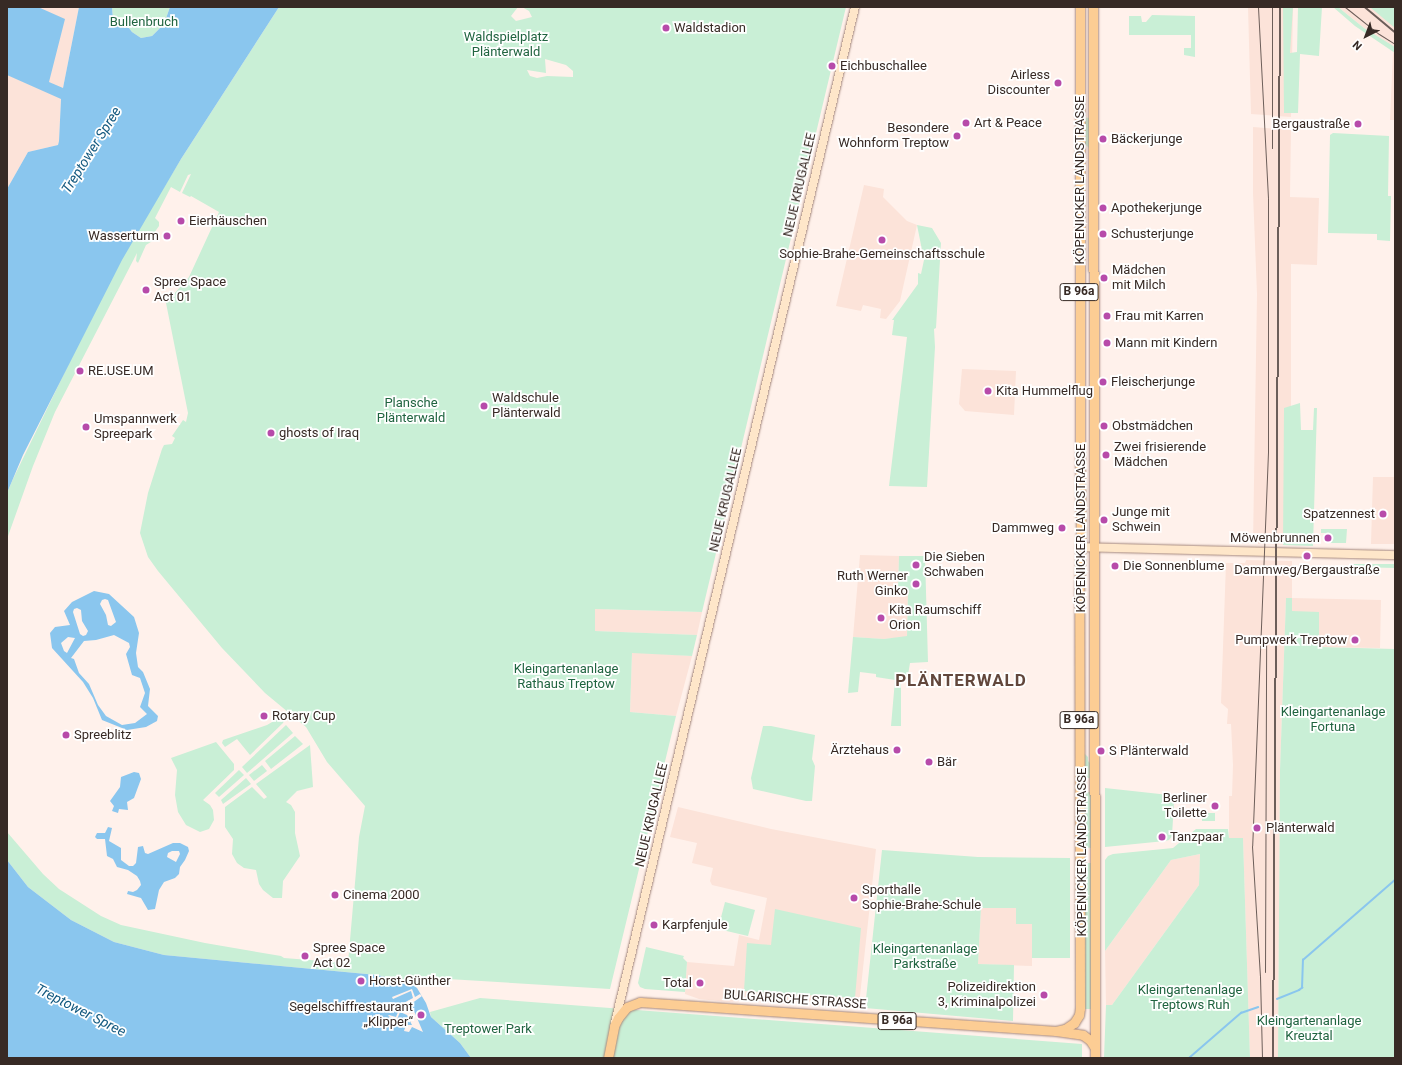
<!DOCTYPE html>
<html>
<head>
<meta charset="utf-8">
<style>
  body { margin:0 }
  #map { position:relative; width:1402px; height:1065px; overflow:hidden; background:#fff1eb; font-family:Roboto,sans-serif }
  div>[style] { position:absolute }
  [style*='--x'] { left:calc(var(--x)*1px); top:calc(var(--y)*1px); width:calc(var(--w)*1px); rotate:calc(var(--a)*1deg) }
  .built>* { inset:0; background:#fce3d9 }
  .green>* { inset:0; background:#c9efd6 }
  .water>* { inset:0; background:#8ac6ee }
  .pier>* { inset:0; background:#fff1eb }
  .stream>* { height:1.5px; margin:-0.75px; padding:0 0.75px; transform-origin:0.75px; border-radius:0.75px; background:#8ac6ee }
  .roads { filter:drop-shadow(0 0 1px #a7897d) drop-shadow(0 0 1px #a7897d) }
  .secondary>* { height:8px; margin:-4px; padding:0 4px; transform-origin:4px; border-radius:4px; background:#fee6c9 }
  .primary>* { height:9px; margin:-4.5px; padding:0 4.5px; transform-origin:4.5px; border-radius:4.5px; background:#fccd94 }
  .tram>* { height:1px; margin:-0.5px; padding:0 0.5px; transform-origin:0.5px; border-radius:0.5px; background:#6c5e59 }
  .rail>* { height:1.5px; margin:-0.75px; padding:0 0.75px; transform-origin:0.75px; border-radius:0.75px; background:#6c5e59 }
  .dots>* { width:11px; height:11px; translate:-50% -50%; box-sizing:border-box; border:2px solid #fff; border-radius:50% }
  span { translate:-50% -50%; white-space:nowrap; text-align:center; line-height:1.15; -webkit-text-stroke:3.5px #fff; paint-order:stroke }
  .shield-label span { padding:1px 3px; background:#fff; border:1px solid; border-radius:3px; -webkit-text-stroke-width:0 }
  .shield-label { font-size:12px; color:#372a25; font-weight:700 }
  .park-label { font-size:13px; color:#206440 }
  .poi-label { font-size:13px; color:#372a25 }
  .left { translate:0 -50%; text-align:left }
  .right { translate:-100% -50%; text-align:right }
  .street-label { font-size:13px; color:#372a25 }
  .water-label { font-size:14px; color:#145a80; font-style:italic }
  .district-label { font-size:17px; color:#62473c; font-weight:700; letter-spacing:1px }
  .frame { position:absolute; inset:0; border:8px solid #372a25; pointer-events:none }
  .north { position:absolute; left:1346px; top:16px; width:40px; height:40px; -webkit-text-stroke:3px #fff; paint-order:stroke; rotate:222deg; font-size:11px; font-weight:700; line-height:16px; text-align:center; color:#372a25 }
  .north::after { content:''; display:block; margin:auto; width:14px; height:18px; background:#372a25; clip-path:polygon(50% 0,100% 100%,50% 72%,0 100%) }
</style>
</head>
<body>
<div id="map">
  <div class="built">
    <i style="clip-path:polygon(7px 7px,79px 7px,61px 98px,59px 141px,58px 145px,28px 152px,7px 189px)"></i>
    <i style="clip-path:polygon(1248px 7px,1293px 7px,1291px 117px,1251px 114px)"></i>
    <i style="clip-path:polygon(1338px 7px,1374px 7px,1395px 25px,1395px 47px,1364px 28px)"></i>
    <i style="clip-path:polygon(1393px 52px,1395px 53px,1395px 120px,1390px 120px)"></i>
    <i style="clip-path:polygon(1253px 127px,1291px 130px,1290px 197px,1319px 198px,1317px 265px,1291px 264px,1291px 545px,1253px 544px,1257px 294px,1253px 193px)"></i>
    <i style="clip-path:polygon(864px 185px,884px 189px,883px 197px,907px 221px,917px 225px,900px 301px,886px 319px,880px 318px,881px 309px,863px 305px,861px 311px,836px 306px)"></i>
    <i style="clip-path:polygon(962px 369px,1016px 371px,1014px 415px,965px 411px,959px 404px)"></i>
    <i style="clip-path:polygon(1373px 477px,1395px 477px,1395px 544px,1371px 544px)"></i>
    <i style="clip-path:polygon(860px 555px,899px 556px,898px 591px,908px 592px,907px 637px,884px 639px,853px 637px)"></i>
    <i style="clip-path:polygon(1246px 560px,1292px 561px,1292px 598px,1381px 600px,1380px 648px,1319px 647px,1292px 611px,1286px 598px,1280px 770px,1278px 1058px,1250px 1058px,1243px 838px,1229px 838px,1229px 796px,1232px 796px,1233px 765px,1231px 724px,1227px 724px,1228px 709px,1221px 703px,1226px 563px,1245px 563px)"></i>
    <i style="clip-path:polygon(595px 609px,702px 612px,697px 635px,595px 631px)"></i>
    <i style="clip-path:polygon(632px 652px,692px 656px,676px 716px,630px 712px)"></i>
    <i style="clip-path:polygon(678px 807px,771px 829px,876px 849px,859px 1005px,740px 997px,739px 1001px,728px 1002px,699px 999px,685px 994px,687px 962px,734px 966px,739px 935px,759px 940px,767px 898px,712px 885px,710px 881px,713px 868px,692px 863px,697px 843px,670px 837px)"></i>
    <i style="clip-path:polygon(1200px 854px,1199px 885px,1112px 1005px,1106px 1005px,1105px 951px,1171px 860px)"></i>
    <i style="clip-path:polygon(981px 908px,1016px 908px,1032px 924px,1032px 966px,978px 964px)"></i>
  </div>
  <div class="green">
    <i style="clip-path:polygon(112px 7px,170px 7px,164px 24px,152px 36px,141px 38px,132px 32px,125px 23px,113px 20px)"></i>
    <i style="clip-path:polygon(evenodd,279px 7px,518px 7px,511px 16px,516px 21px,532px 17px,529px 11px,522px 7px,846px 7px,702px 612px,595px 609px,595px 631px,697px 635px,692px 656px,632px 653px,630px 712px,676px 716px,610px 989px,415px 977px,411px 978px,410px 983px,377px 975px,164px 955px,114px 942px,71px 920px,28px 887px,7px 860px,7px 832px,43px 874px,59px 889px,101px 916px,121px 925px,205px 943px,281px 956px,284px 958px,348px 963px,359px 837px,365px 806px,327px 762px,306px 727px,265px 693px,222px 648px,158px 571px,148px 557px,140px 533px,148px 493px,162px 449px,164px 445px,172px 444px,175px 438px,172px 436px,183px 420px,186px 422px,188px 413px,166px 303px,189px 277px,219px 212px,191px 196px,190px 197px,182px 193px,191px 174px,188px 175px,180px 192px,171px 187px,155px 218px,159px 222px,159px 226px,154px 233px,154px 240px,146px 245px,138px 263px,136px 261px,137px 253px,55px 412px,33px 466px,7px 539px,7px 493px,13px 479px,141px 215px,149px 212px,181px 159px,279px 7px,545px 59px,566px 65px,573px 71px,573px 77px,547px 76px,537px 78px,530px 76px,527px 70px,546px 73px,545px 59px)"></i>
    <i style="clip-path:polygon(1283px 7px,1293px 7px,1290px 53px,1297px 52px,1298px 7px,1322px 7px,1319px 56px,1300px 54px,1298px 113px,1284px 113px)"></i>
    <i style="clip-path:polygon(1333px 7px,1338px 7px,1364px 28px,1395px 47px,1395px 53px,1355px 26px)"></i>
    <i style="clip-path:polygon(1395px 7px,1395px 28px,1371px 8px,1372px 7px)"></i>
    <i style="clip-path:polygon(1152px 15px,1195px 16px,1195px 57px,1184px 55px,1184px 48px,1191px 48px,1191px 35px,1129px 35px,1129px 16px,1141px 16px,1142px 22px,1146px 22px)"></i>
    <i style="clip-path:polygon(1082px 117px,1089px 118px,1089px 148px,1083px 142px)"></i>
    <i style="clip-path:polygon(1333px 133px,1389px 136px,1388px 196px,1391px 196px,1390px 241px,1377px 240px,1377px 234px,1328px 233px,1330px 135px)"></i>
    <i style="clip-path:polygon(917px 225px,932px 228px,941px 243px,936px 328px,934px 329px,935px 347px,927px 487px,889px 486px,907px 337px,892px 335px,894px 320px,892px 320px,918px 284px,918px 273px,921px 274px,924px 260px)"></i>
    <i style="clip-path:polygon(1300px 403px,1301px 430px,1313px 430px,1314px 408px,1317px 408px,1313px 546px,1283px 545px,1284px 408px)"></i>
    <i style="clip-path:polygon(1321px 529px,1347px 529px,1346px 543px,1329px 543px,1329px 537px,1325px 537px,1325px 533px,1321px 533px)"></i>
    <i style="clip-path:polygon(899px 556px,925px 556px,928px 662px,910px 663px,908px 675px,901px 680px,901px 726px,891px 726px,895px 680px,876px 677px,876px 674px,860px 672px,858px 692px,848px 693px,853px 637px,884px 639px,907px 636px,908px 592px,898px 591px)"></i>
    <i style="clip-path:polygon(1353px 564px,1395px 564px,1395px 568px,1353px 567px)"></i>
    <i style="clip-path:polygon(1286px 598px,1292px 598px,1292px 611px,1319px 612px,1319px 647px,1395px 649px,1395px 1058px,1278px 1058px,1280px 770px)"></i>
    <i style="clip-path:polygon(279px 718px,284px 721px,283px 723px,250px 755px,237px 739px,225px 747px,222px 743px,223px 740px,267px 725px)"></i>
    <i style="clip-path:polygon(286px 725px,293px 733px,247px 773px,242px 767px)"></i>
    <i style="clip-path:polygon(763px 726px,771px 726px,815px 735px,812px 759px,815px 766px,812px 801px,806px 801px,753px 789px,751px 778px)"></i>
    <i style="clip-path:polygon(295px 736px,303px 744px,271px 769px,265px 761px)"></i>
    <i style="clip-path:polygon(216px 742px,234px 764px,234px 770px,203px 800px,210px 805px,213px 810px,214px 820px,209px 829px,200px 832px,186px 825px,178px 812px,175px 795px,177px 770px,171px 758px)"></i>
    <i style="clip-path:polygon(310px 745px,313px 787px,297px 791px,286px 802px,291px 805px,295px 812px,295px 833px,300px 856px,283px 881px,282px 898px,273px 898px,263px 890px,259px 884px,256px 870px,244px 868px,237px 863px,232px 854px,233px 839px,225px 827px,225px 807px,252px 787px,264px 799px,267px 797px,256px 784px)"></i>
    <i style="clip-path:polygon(1083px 752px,1088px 757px,1088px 761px,1092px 765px,1092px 778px,1083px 778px)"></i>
    <i style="clip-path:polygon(262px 765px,267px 771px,254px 781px,249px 775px)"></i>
    <i style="clip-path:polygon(239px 770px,244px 775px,219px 797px,215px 793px)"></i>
    <i style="clip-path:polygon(246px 778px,251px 784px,223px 804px,221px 800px)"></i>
    <i style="clip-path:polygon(1105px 788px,1169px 795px,1174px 801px,1172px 836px,1169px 840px,1165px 841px,1105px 847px)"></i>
    <i style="clip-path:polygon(1083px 792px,1092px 792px,1091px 848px,1084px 847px)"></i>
    <i style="clip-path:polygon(1202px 813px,1215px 813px,1215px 821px,1202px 821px)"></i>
    <i style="clip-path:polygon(1196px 829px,1228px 829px,1229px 838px,1243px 838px,1250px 1058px,1104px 1058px,1106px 1005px,1112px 1005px,1199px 885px,1200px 854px,1171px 860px,1105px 951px,1105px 860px,1108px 856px,1113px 854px,1173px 848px)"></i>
    <i style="clip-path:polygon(882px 850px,978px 857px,1070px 858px,1070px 958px,1032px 958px,1032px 924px,1016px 924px,1016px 908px,981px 908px,978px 964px,1014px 965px,1013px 1021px,865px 1008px)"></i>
    <i style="clip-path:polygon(1083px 863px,1092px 863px,1091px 1009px,1084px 1009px)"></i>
    <i style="clip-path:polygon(725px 902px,755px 910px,748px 936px,718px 929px)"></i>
    <i style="clip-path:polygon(775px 909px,861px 928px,855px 998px,744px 991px,747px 943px,771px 945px)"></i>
    <i style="clip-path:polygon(646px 947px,684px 956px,683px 958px,687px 962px,685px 992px,645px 989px,640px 987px,638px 983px)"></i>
    <i style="clip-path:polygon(480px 998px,1082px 1044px,1082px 1058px,471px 1058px,460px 1043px,431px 1017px,430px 1012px)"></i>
  </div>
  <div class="water">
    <i style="clip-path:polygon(7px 7px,38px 7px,65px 19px,49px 82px,63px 88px,79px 7px,112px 7px,113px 20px,125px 23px,132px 32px,141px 38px,152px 36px,164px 24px,170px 7px,279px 7px,181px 159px,122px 260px,23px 455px,7px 493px,7px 189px,28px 152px,58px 145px,59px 141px,61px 99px,7px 75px)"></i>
    <i style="clip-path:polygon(evenodd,94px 591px,109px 594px,134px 617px,139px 633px,136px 653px,138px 667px,143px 672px,150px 689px,148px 706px,158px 716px,157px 721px,146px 727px,127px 730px,102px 720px,93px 698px,83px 682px,52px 648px,50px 633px,55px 627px,70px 625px,64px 611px,72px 602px,94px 591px,105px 599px,108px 600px,116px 622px,111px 626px,108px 625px,106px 615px,100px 604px,102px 600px,105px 599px,94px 591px,77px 608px,81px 610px,82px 621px,88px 631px,86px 635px,83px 636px,80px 634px,73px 612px,74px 609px,77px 608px,94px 591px,114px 635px,129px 643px,130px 647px,126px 654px,132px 675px,140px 678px,145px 693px,140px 707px,147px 714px,135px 723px,122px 725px,106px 716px,98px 705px,89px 684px,79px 673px,74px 659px,71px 658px,84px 641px,96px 640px,114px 635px,94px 591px,68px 637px,75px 638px,67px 653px,64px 651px,61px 643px,68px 637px)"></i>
    <i style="clip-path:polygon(134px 772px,139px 773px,141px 779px,134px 798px,127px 802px,128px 810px,119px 809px,118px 813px,112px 811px,114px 806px,110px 801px,120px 787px,121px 777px)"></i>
    <i style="clip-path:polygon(evenodd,108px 827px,112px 828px,109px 841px,121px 848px,121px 860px,129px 866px,133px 866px,136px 863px,138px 847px,143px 846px,145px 853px,148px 854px,173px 843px,180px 843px,188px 847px,189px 851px,185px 860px,180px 867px,179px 874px,175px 878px,164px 882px,159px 890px,155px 909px,148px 910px,141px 898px,127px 894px,128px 891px,133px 892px,137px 890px,141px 885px,140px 881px,137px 876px,128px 870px,117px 867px,113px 859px,107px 856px,105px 839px,97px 839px,95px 837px,97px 833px,105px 833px,108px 827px,172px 851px,179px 851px,180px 854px,176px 862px,167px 857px,168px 853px,172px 851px)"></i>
    <i style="clip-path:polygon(7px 860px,28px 887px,71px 920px,114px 942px,164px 955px,377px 975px,410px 983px,417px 988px,426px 1003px,431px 1017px,460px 1043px,471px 1058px,7px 1058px)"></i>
  </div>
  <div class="pier">
    <i style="clip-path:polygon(412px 989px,415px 997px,420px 994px,422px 996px,411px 1004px,423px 1032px,412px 1027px,409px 1032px,404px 1031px,406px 1025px,412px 1025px,407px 1015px,400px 1012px,394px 1027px,386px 1023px,387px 1022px,393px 1024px,395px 1019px,388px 1016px,389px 1015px,396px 1017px,398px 1012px,395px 1010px,396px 1007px,413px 998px,411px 991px,393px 999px,392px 997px)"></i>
  </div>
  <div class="stream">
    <i style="--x:1277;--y:999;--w:24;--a:-22"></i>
    <i style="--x:1299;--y:990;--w:4;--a:-34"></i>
    <i style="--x:1302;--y:988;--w:28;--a:-88"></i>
    <i style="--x:1303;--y:960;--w:122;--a:-41"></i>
    <i style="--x:1189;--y:1058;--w:69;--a:-40.9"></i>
    <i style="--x:1241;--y:1013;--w:18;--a:-19"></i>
  </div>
  <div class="roads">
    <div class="secondary">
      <i style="--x:1080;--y:547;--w:315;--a:1.5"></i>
      <i style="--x:615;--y:1023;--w:1044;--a:-76.71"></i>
    </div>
    <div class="primary">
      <i style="--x:1093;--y:7;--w:1051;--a:89.89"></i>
      <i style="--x:1056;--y:1031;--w:9;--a:-13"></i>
      <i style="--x:1065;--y:1029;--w:11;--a:-34"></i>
      <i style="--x:1074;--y:1023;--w:9;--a:-58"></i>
      <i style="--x:1079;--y:1015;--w:7;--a:-82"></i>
      <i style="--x:1080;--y:1008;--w:412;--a:-90.1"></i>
      <i style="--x:1079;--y:596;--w:63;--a:-88.2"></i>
      <i style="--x:1081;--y:533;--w:62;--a:-90.9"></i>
      <i style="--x:1080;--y:471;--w:464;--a:-90"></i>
      <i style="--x:608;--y:1058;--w:33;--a:-79"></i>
      <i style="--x:614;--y:1026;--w:9;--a:-63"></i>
      <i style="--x:618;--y:1018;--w:14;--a:-51"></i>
      <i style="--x:627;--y:1007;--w:14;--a:-21"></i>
      <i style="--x:640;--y:1002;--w:417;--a:4"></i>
      <i style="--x:1056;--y:1031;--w:27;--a:8"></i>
      <i style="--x:1083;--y:1035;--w:9;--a:36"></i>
      <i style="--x:1090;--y:1040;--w:9;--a:58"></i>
    </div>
  </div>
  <div class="tram">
    <i style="--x:1258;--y:7;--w:191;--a:87"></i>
    <i style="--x:1268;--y:198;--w:254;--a:90"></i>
    <i style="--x:1268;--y:452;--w:394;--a:92.3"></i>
    <i style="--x:1252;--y:846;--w:130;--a:86.5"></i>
    <i style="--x:1260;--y:976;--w:82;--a:88.6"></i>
    <i style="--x:1272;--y:7;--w:141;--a:90"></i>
    <i style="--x:1345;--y:7;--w:43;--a:38.5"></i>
    <i style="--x:1379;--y:34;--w:19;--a:32"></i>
    <i style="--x:1265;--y:972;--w:336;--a:-89.8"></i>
  </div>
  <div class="rail">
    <i style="--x:1365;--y:7;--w:39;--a:40"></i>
    <i style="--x:1273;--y:1058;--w:1051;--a:-89.62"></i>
  </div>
  <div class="dots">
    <i style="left:666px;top:28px;background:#b74baa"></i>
    <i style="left:832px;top:66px;background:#b74baa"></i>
    <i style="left:1058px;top:83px;background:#b74baa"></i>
    <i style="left:966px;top:123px;background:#b74baa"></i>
    <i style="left:1358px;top:124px;background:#b74baa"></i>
    <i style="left:957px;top:136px;background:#b74baa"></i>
    <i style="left:1103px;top:139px;background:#b74baa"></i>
    <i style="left:1103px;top:208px;background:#b74baa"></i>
    <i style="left:181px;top:221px;background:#b74baa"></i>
    <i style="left:1103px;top:234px;background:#b74baa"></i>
    <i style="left:167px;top:236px;background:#b74baa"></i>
    <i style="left:882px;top:240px;background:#b74baa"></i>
    <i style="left:1104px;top:278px;background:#b74baa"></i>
    <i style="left:146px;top:290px;background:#b74baa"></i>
    <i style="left:1107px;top:316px;background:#b74baa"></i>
    <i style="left:1107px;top:343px;background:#b74baa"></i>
    <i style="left:80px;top:371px;background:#b74baa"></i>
    <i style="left:1103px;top:382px;background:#b74baa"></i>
    <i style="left:988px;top:391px;background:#b74baa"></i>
    <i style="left:484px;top:406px;background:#b74baa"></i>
    <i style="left:1104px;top:426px;background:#b74baa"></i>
    <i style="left:86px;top:427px;background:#b74baa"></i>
    <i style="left:271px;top:433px;background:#b74baa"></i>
    <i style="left:1106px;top:455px;background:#b74baa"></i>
    <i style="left:1383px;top:514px;background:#b74baa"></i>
    <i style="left:1104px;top:520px;background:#b74baa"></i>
    <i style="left:1062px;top:528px;background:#b74baa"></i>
    <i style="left:1328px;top:538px;background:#b74baa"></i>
    <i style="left:1307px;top:556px;background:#b74baa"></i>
    <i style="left:916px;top:565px;background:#b74baa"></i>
    <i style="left:1115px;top:566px;background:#b74baa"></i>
    <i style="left:916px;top:584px;background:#b74baa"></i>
    <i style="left:881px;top:618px;background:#b74baa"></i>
    <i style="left:1355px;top:640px;background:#b74baa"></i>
    <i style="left:264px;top:716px;background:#b74baa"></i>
    <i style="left:66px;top:735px;background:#b74baa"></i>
    <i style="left:897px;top:750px;background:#b74baa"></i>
    <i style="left:1101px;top:751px;background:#b74baa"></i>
    <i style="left:929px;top:762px;background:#b74baa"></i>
    <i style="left:1215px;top:806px;background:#b74baa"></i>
    <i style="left:1257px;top:828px;background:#b74baa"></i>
    <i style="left:1162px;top:837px;background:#b74baa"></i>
    <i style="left:335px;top:895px;background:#b74baa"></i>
    <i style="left:854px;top:898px;background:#b74baa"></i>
    <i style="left:654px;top:925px;background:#b74baa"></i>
    <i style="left:305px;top:956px;background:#b74baa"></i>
    <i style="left:361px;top:981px;background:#b74baa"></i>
    <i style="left:700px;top:983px;background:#b74baa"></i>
    <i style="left:1044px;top:995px;background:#b74baa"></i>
    <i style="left:421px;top:1015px;background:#b74baa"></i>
  </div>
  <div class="shield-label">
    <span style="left:1079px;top:292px">B 96a</span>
    <span style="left:1079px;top:720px">B 96a</span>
    <span style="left:897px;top:1021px">B 96a</span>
  </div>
  <div class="park-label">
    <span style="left:144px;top:22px">Bullenbruch</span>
    <span style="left:506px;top:45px">Waldspielplatz<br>Plänterwald</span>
    <span style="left:411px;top:411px">Plansche<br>Plänterwald</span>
    <span style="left:566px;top:677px">Kleingartenanlage<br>Rathaus Treptow</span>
    <span style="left:1333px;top:720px">Kleingartenanlage<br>Fortuna</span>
    <span style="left:925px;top:957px">Kleingartenanlage<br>Parkstraße</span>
    <span style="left:1190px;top:998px">Kleingartenanlage<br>Treptows Ruh</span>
    <span style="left:1309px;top:1029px">Kleingartenanlage<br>Kreuztal</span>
    <span style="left:488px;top:1029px">Treptower Park</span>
  </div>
  <div class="poi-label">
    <span class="left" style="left:674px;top:28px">Waldstadion</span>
    <span class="left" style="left:840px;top:66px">Eichbuschallee</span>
    <span class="right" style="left:1050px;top:83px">Airless<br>Discounter</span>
    <span class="left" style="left:974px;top:123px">Art &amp; Peace</span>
    <span class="right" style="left:1350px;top:124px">Bergaustraße</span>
    <span class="right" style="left:949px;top:136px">Besondere<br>Wohnform Treptow</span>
    <span class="left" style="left:1111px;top:139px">Bäckerjunge</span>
    <span class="left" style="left:1111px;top:208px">Apothekerjunge</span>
    <span class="left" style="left:189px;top:221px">Eierhäuschen</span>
    <span class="left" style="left:1111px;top:234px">Schusterjunge</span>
    <span class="right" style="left:159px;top:236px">Wasserturm</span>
    <span style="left:882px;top:254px">Sophie-Brahe-Gemeinschaftsschule</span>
    <span class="left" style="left:1112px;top:278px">Mädchen<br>mit Milch</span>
    <span class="left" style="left:154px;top:290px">Spree Space<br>Act 01</span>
    <span class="left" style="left:1115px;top:316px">Frau mit Karren</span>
    <span class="left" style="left:1115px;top:343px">Mann mit Kindern</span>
    <span class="left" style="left:88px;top:371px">RE.USE.UM</span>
    <span class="left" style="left:1111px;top:382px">Fleischerjunge</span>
    <span class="left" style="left:996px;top:391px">Kita Hummelflug</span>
    <span class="left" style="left:492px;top:406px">Waldschule<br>Plänterwald</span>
    <span class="left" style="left:94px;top:427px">Umspannwerk<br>Spreepark</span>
    <span class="left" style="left:1112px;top:426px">Obstmädchen</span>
    <span class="left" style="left:279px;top:433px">ghosts of Iraq</span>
    <span class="left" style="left:1114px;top:455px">Zwei frisierende<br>Mädchen</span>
    <span class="left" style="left:1112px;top:520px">Junge mit<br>Schwein</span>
    <span class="right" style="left:1375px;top:514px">Spatzennest</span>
    <span class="right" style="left:1054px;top:528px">Dammweg</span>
    <span class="right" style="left:1320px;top:538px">Möwenbrunnen</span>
    <span class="left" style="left:924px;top:565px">Die Sieben<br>Schwaben</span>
    <span class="left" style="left:1123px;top:566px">Die Sonnenblume</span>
    <span style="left:1307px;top:570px">Dammweg/Bergaustraße</span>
    <span class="right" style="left:908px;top:584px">Ruth Werner<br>Ginko</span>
    <span class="left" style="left:889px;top:618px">Kita Raumschiff<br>Orion</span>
    <span class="right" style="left:1347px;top:640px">Pumpwerk Treptow</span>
    <span class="left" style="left:272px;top:716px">Rotary Cup</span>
    <span class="left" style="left:74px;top:735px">Spreeblitz</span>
    <span class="right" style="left:889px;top:750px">Ärztehaus</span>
    <span class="left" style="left:1109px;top:751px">S Plänterwald</span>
    <span class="left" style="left:937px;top:762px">Bär</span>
    <span class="right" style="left:1207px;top:806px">Berliner<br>Toilette</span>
    <span class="left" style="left:1266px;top:828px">Plänterwald</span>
    <span class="left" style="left:1170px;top:837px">Tanzpaar</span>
    <span class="left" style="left:862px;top:898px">Sporthalle<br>Sophie-Brahe-Schule</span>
    <span class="left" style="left:343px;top:895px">Cinema 2000</span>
    <span class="left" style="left:662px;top:925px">Karpfenjule</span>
    <span class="left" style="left:313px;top:956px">Spree Space<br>Act 02</span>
    <span class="left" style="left:369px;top:981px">Horst-Günther</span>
    <span class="right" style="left:692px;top:983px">Total</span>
    <span class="right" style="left:1036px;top:995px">Polizeidirektion<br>3, Kriminalpolizei</span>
    <span class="right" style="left:413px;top:1015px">Segelschiffrestaurant<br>„Klipper“</span>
  </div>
  <div class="street-label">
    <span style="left:1080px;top:180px;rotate:-90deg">KÖPENICKER LANDSTRASSE</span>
    <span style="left:800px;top:185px;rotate:-77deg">NEUE KRUGALLEE</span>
    <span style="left:726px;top:500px;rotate:-77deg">NEUE KRUGALLEE</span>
    <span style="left:1081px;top:528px;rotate:-90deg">KÖPENICKER LANDSTRASSE</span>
    <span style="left:652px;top:815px;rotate:-77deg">NEUE KRUGALLEE</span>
    <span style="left:1082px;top:852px;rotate:-90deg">KÖPENICKER LANDSTRASSE</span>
    <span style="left:795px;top:1000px;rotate:4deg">BULGARISCHE STRASSE</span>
  </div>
  <div class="water-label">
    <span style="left:91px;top:150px;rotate:-58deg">Treptower Spree</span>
    <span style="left:81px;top:1010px;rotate:27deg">Treptower Spree</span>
  </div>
  <div class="district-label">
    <span style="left:961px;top:681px">PLÄNTERWALD</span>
  </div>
  <div class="frame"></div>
  <div class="north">N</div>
</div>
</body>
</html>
